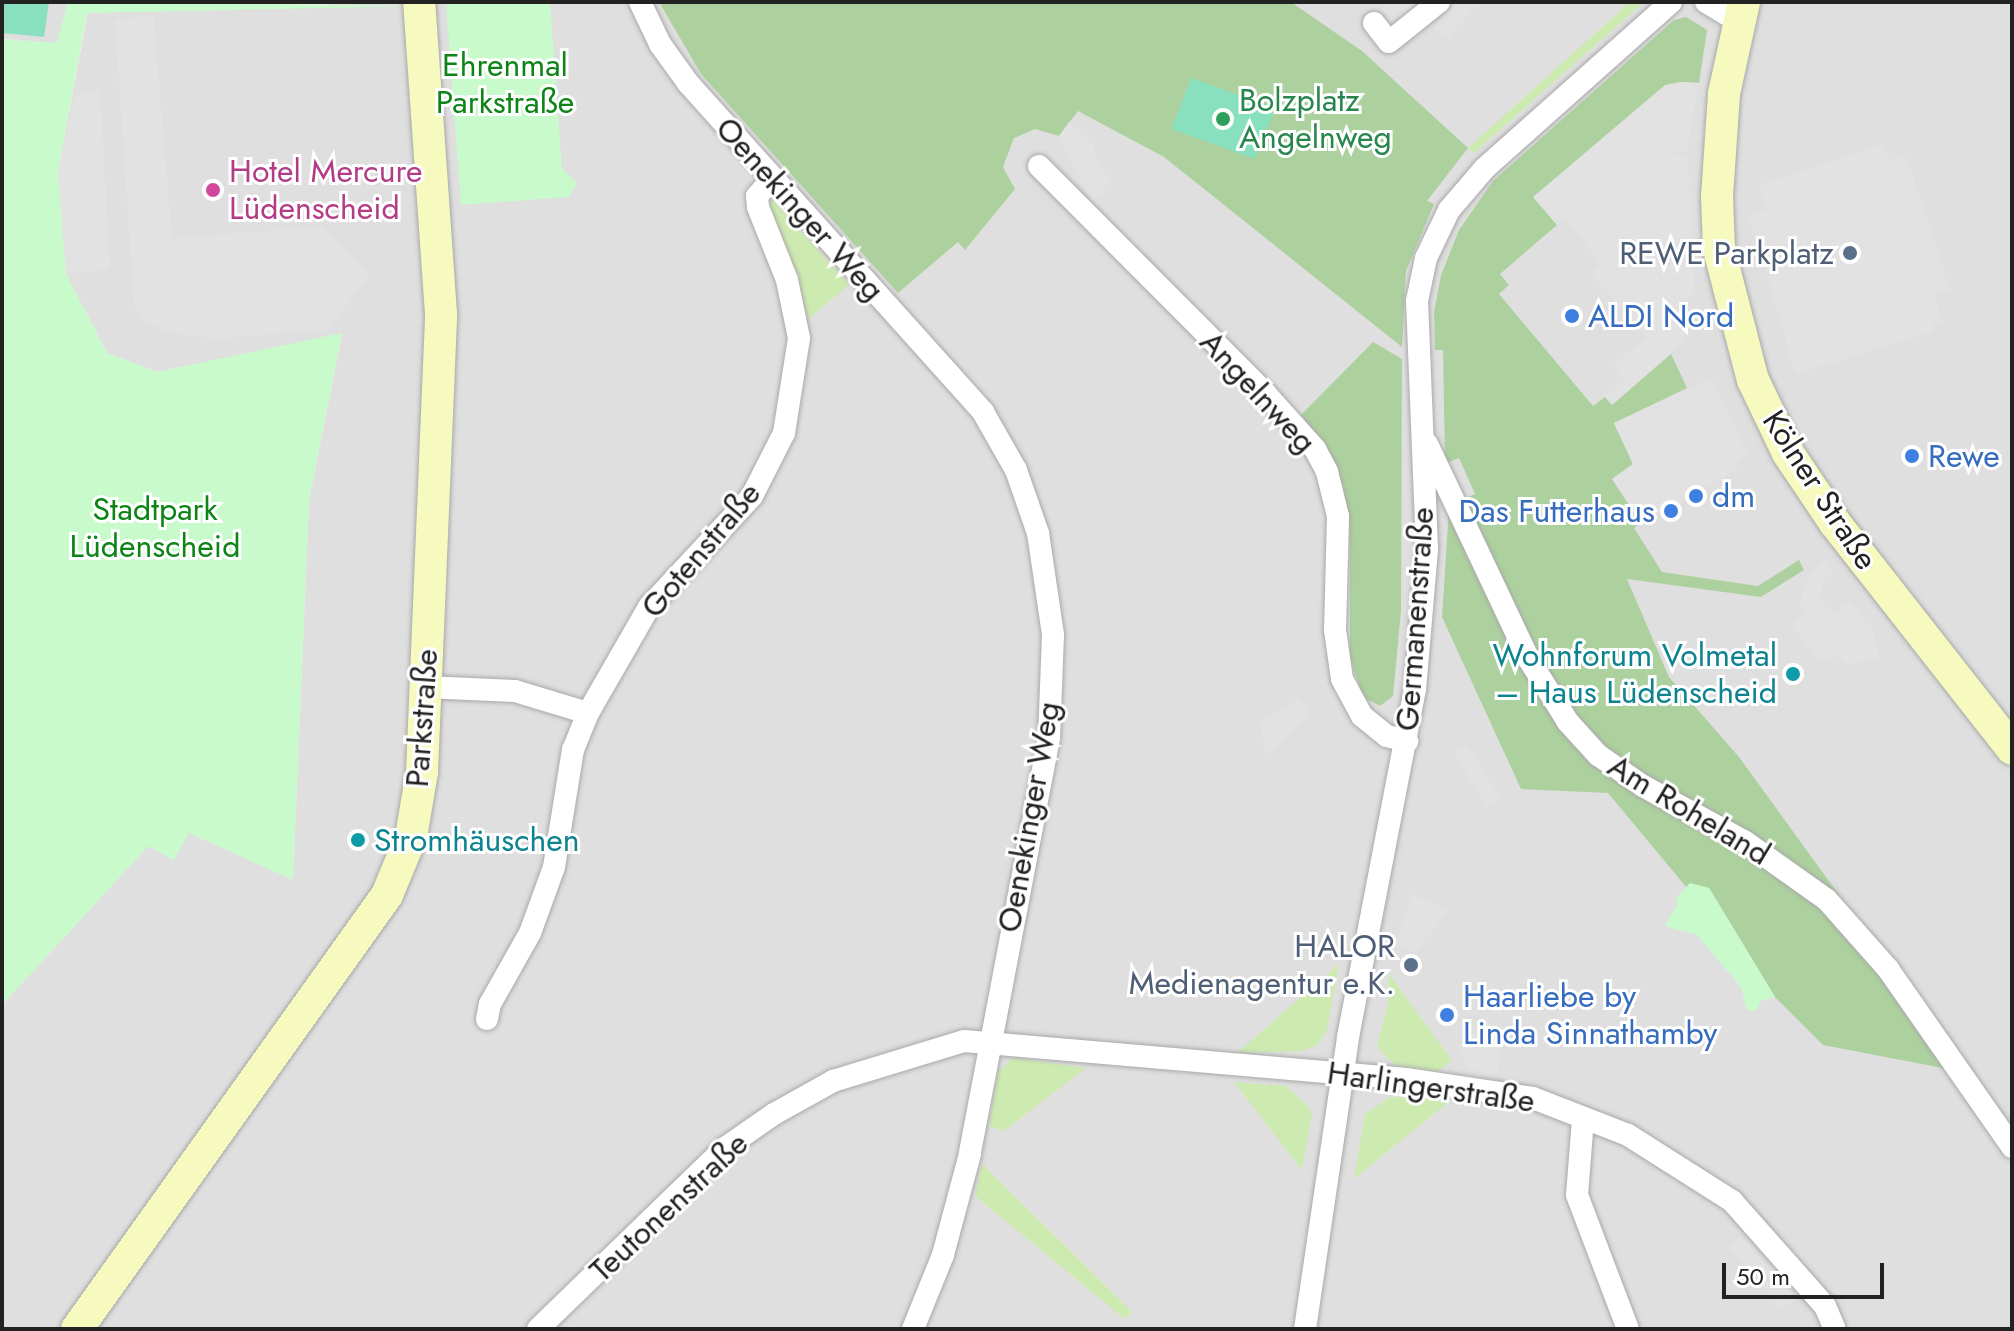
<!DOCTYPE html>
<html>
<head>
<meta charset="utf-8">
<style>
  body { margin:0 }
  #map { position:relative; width:2014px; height:1331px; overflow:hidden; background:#f2efe9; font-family:Jost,sans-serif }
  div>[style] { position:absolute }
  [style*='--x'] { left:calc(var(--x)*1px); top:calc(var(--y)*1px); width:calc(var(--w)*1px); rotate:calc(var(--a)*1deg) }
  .residential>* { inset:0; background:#e0dfdf }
  .grass>* { inset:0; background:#cdebb0 }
  .forest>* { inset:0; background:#add19e }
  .park>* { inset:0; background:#c8facc }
  .pitch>* { inset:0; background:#88e0be }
  .parking>* { inset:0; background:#e2e2e2 }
  .roads { filter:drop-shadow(0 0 2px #a9a9a9) drop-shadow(0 0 2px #a9a9a9) }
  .street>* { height:22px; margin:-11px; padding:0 11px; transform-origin:11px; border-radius:11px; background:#fff }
  .secondary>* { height:32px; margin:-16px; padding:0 16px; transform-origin:16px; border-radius:16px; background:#f7fabf }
  .dots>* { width:22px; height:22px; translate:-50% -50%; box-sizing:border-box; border:4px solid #fff; border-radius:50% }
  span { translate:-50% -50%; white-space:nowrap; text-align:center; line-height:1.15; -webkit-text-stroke:6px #fff; paint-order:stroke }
  .park-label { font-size:32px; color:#0c8416 }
  .leisure-label { font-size:32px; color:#27864d }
  .left { translate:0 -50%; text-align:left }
  .hotel-label { font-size:32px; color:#b23c85 }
  .street-label { font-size:32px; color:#222 }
  .service-label { font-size:32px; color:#4e5e75 }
  .right { translate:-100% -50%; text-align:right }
  .shop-label { font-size:32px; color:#366cbe }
  .culture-label { font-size:32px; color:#0d838f }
  .frame { position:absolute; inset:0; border:4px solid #222; pointer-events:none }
  .scale { position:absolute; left:1722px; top:1263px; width:162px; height:36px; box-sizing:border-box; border:4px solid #222; border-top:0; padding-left:10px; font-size:24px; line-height:28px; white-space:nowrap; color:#222; -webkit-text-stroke:6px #fff; paint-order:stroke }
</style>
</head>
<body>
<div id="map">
  <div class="residential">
    <i style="clip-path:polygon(2px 2px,68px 2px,57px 43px,2px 39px)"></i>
    <i style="clip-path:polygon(419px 2px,2012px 2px,2012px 1329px,2px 1329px,2px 1005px,148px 846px,189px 833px,293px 879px,309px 500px,342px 334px,157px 372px,107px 353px,66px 274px,58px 171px,88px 12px)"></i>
  </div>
  <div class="grass">
    <i style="clip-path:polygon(1630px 2px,1644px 2px,1474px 153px,1468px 148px)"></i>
    <i style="clip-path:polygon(772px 199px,849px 285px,808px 319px,794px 268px,768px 208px)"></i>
    <i style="clip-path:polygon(1339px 964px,1327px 1030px,1317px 1045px,1303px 1051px,1237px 1053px)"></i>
    <i style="clip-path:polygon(1389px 974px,1452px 1060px,1439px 1071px,1398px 1067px,1381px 1052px,1377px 1045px,1388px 1004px)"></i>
    <i style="clip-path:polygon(1013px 1058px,1086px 1068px,1004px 1131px,989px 1126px,999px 1071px)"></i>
    <i style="clip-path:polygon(1234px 1082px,1286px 1086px,1307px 1105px,1312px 1113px,1302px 1170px)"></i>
    <i style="clip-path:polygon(1390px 1097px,1451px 1100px,1354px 1179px,1365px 1114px)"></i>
    <i style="clip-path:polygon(982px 1164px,1132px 1312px,1125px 1319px,975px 1196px)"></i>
  </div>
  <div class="forest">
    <i style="clip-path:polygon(659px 2px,1291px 2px,1362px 51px,1468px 148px,1427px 201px,1434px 204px,1406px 271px,1402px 347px,1164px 157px,1078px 111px,1059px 136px,1035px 129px,1014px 138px,1003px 167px,1015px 189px,965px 250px,958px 242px,898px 293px,701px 74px)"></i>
    <i style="clip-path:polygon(1686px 17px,1707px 30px,1699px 83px,1680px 82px,1534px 197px,1557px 225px,1500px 274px,1509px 285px,1499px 294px,1593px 406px,1605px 397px,1612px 405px,1671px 354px,1687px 388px,1614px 423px,1633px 464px,1612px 479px,1641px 523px,1634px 528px,1662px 572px,1758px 586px,1799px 560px,1804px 570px,1761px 597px,1627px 579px,1669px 677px,1739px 757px,1839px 895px,1831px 899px,1602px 752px,1557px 701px,1461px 500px,1475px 494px,1459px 458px,1445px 464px,1443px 350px,1435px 350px,1434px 312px,1441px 275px,1459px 230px,1493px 181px,1674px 20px)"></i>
    <i style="clip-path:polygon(1373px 342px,1402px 359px,1401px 611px,1393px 696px,1380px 706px,1363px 697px,1350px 657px,1350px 534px,1344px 489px,1334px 461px,1301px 415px)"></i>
    <i style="clip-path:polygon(1449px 508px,1550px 707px,1839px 920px,1953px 1070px,1823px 1045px,1775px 997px,1709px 888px,1687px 888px,1608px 793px,1521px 789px,1442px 617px)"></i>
  </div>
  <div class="park">
    <i style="clip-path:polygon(68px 2px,419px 6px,87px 13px,58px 171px,66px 274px,107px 353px,157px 372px,342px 333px,309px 500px,293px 880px,189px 833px,174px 860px,148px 846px,2px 1005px,2px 39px,57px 43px)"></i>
    <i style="clip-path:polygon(446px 2px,550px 2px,562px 169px,577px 183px,569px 197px,461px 205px)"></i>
    <i style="clip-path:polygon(1690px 883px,1709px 888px,1775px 997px,1761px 1001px,1756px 1011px,1747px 1010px,1741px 987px,1697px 935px,1665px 926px,1678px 903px,1675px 899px)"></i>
  </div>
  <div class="pitch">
    <i style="clip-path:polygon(2px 2px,49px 2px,44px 37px,2px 33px)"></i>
    <i style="clip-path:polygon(1191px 78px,1275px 108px,1255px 159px,1172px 129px)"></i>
  </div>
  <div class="parking">
    <i style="clip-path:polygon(1391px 2px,1424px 2px,1386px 30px,1374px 16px)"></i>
    <i style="clip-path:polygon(1453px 2px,1479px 2px,1448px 38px,1434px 28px)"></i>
    <i style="clip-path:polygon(153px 15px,172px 238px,322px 227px,370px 275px,328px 329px,214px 339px,165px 331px,145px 321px,134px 306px,115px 20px)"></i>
    <i style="clip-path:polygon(1680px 82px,1699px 83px,1692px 121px,1684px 121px,1691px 123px,1688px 151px,1665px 153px,1688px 156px,1695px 296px,1682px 299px,1686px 332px,1678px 346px,1612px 405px,1605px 397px,1625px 380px,1613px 366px,1646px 338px,1591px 273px,1602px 264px,1565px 219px,1557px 225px,1533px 197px,1665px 85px)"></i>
    <i style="clip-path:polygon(100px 89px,110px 269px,66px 274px,58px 171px,75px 97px)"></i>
    <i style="clip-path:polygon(1069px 122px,1093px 145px,1097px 164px,1112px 181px,1092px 202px,1059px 136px)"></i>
    <i style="clip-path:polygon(1884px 144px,1890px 161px,1906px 156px,1950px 290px,1935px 295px,1942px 322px,1932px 325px,1934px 331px,1796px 374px,1749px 215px,1767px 209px,1759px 185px)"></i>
    <i style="clip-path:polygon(1712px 378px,1747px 454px,1736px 462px,1739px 468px,1641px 523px,1612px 479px,1633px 464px,1614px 423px)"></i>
    <i style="clip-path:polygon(1825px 562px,1833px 573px,1823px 582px,1819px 599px,1834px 614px,1849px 602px,1872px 629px,1879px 658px,1846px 664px,1838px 655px,1829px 661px,1819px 660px,1791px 624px,1804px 614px,1800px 603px,1808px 576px)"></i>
    <i style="clip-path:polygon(1298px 699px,1311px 715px,1265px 756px,1261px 722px)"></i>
    <i style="clip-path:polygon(1467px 746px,1501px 798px,1487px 807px,1454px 754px)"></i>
    <i style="clip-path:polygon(1412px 894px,1449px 910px,1414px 954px,1396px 945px)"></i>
    <i style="clip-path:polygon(1482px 1027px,1505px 1030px,1497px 1074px,1469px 1069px,1458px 1046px)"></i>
    <i style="clip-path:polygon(1741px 1236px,1795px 1299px,1781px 1308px,1728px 1247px)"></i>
  </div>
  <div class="roads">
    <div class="street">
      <i style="--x:640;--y:2;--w:47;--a:64.5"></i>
      <i style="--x:660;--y:44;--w:48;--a:54.3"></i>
      <i style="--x:688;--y:83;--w:442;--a:48.1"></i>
      <i style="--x:983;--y:412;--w:67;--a:60.4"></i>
      <i style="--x:1016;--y:470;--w:67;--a:70.8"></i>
      <i style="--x:1038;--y:533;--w:103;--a:81.6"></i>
      <i style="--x:1053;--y:635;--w:103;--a:92.2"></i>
      <i style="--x:1049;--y:738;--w:423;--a:100.8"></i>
      <i style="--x:970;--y:1154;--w:105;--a:105"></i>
      <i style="--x:943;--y:1255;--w:80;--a:112.1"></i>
      <i style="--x:1706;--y:2;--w:37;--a:31"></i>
      <i style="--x:1374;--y:23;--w:24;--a:52"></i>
      <i style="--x:1389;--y:42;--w:64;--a:-38.7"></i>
      <i style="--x:1039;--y:166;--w:320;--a:45.1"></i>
      <i style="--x:1265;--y:393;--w:75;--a:48.2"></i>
      <i style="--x:1315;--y:449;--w:26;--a:62"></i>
      <i style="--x:1327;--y:472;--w:45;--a:76"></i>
      <i style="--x:1338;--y:516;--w:114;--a:91.5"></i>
      <i style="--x:1335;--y:630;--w:49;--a:81.9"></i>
      <i style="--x:1342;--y:679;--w:42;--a:61.6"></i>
      <i style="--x:1362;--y:716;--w:32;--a:39"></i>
      <i style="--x:1387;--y:736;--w:21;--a:14"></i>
      <i style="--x:1427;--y:444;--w:237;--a:64.7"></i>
      <i style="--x:1528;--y:658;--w:75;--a:58"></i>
      <i style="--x:1568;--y:722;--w:45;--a:47.7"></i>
      <i style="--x:1598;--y:755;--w:55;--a:34.6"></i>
      <i style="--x:1643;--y:786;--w:115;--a:28.6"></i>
      <i style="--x:1744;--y:841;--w:102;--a:35.4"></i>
      <i style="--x:1827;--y:900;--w:92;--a:48.5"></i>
      <i style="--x:1888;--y:969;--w:217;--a:55.1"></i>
      <i style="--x:425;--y:687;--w:90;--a:2.5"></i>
      <i style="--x:515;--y:691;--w:76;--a:16.8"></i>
      <i style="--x:588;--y:713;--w:122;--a:-60.1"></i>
      <i style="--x:649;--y:607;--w:151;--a:-47.1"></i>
      <i style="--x:752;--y:496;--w:71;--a:-63.1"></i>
      <i style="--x:784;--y:433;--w:96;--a:-81"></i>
      <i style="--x:799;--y:338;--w:59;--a:-101.7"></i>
      <i style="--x:787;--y:280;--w:79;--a:-111.7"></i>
      <i style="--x:758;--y:207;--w:11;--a:-95"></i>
      <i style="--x:757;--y:196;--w:24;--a:-48"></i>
      <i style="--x:487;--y:1019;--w:15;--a:-79"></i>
      <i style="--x:490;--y:1004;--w:81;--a:-60.6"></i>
      <i style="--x:530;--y:933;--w:70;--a:-70"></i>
      <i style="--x:554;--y:867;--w:119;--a:-80.8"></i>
      <i style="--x:573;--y:750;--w:40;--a:-68"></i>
      <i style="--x:1583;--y:1119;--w:76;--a:94.5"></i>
      <i style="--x:1577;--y:1195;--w:143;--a:69.2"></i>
      <i style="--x:538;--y:1329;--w:260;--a:-44.1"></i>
      <i style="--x:725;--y:1148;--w:60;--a:-34.8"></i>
      <i style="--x:774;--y:1114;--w:68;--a:-29.2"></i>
      <i style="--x:833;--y:1081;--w:137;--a:-17"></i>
      <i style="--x:964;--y:1041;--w:444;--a:4.9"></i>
      <i style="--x:1406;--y:1079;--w:128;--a:8.5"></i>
      <i style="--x:1533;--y:1098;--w:102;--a:21.3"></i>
      <i style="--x:1628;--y:1135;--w:123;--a:32.4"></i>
      <i style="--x:1732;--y:1201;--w:140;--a:48.5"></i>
      <i style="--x:1825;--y:1306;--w:25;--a:67"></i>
      <i style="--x:1305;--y:1329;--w:295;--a:-81.6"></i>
      <i style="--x:1348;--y:1037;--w:353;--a:-79.1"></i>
      <i style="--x:1415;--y:690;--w:142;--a:-85.1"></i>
      <i style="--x:1427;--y:549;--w:248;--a:-92.3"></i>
      <i style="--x:1417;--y:301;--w:44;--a:-78.2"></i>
      <i style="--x:1426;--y:258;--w:53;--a:-64.4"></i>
      <i style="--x:1449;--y:210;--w:55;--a:-49.4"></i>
      <i style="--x:1485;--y:168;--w:249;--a:-41.7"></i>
    </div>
    <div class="secondary">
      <i style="--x:1744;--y:2;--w:94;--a:102.3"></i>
      <i style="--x:1724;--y:94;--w:102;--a:93.9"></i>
      <i style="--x:1717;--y:196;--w:53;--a:87.8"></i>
      <i style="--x:1719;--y:249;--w:135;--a:75.5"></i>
      <i style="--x:1753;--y:380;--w:81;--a:64.4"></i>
      <i style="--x:1788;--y:453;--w:84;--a:56.1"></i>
      <i style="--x:1835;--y:523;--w:287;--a:51.9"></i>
      <i style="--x:77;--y:1329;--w:533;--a:-54.46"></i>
      <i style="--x:387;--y:895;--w:63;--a:-67.5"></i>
      <i style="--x:411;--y:837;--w:66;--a:-80.4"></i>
      <i style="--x:422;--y:772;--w:458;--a:-87.6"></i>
      <i style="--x:441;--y:314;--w:313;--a:-94"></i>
    </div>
  </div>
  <div class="dots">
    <i style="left:1223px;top:119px;background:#2e9e5b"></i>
    <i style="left:213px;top:190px;background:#d1479c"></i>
    <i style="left:1850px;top:253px;background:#5c6f8a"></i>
    <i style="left:1572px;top:316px;background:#3f7fe0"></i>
    <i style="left:1912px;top:456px;background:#3f7fe0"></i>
    <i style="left:1696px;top:496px;background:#3f7fe0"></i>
    <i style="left:1671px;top:511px;background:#3f7fe0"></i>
    <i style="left:1793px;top:674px;background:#0f9aa8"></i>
    <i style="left:358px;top:840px;background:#0f9aa8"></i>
    <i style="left:1411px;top:965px;background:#5c6f8a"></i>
    <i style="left:1447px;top:1015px;background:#3f7fe0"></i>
  </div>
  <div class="park-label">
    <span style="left:505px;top:84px">Ehrenmal<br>Parkstraße</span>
    <span style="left:155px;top:528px">Stadtpark<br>Lüdenscheid</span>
  </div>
  <div class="leisure-label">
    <span class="left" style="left:1239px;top:119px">Bolzplatz<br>Angelnweg</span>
  </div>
  <div class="hotel-label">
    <span class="left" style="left:229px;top:190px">Hotel Mercure<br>Lüdenscheid</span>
  </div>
  <div class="street-label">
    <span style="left:800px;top:209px;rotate:48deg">Oenekinger Weg</span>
    <span style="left:1258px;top:392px;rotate:47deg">Angelnweg</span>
    <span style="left:1820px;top:490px;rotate:57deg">Kölner Straße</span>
    <span style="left:701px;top:550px;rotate:-50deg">Gotenstraße</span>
    <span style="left:1415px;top:619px;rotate:-86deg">Germanenstraße</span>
    <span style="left:422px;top:718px;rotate:-86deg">Parkstraße</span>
    <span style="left:1689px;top:810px;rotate:31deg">Am Roheland</span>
    <span style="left:1029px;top:817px;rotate:-80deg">Oenekinger Weg</span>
    <span style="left:1431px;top:1087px;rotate:8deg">Harlingerstraße</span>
    <span style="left:669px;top:1207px;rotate:-43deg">Teutonenstraße</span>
  </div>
  <div class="service-label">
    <span class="right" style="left:1834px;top:253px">REWE Parkplatz</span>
    <span class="right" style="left:1395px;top:965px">HALOR<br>Medienagentur e.K.</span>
  </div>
  <div class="shop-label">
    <span class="left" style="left:1588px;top:316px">ALDI Nord</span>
    <span class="left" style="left:1928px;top:456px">Rewe</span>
    <span class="left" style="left:1712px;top:496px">dm</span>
    <span class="right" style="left:1655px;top:511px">Das Futterhaus</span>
    <span class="left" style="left:1463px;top:1015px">Haarliebe by<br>Linda Sinnathamby</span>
  </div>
  <div class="culture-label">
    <span class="right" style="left:1777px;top:674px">Wohnforum Volmetal<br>– Haus Lüdenscheid</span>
    <span class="left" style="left:374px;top:840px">Stromhäuschen</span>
  </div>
  <div class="frame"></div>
  <div class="scale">50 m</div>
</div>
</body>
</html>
